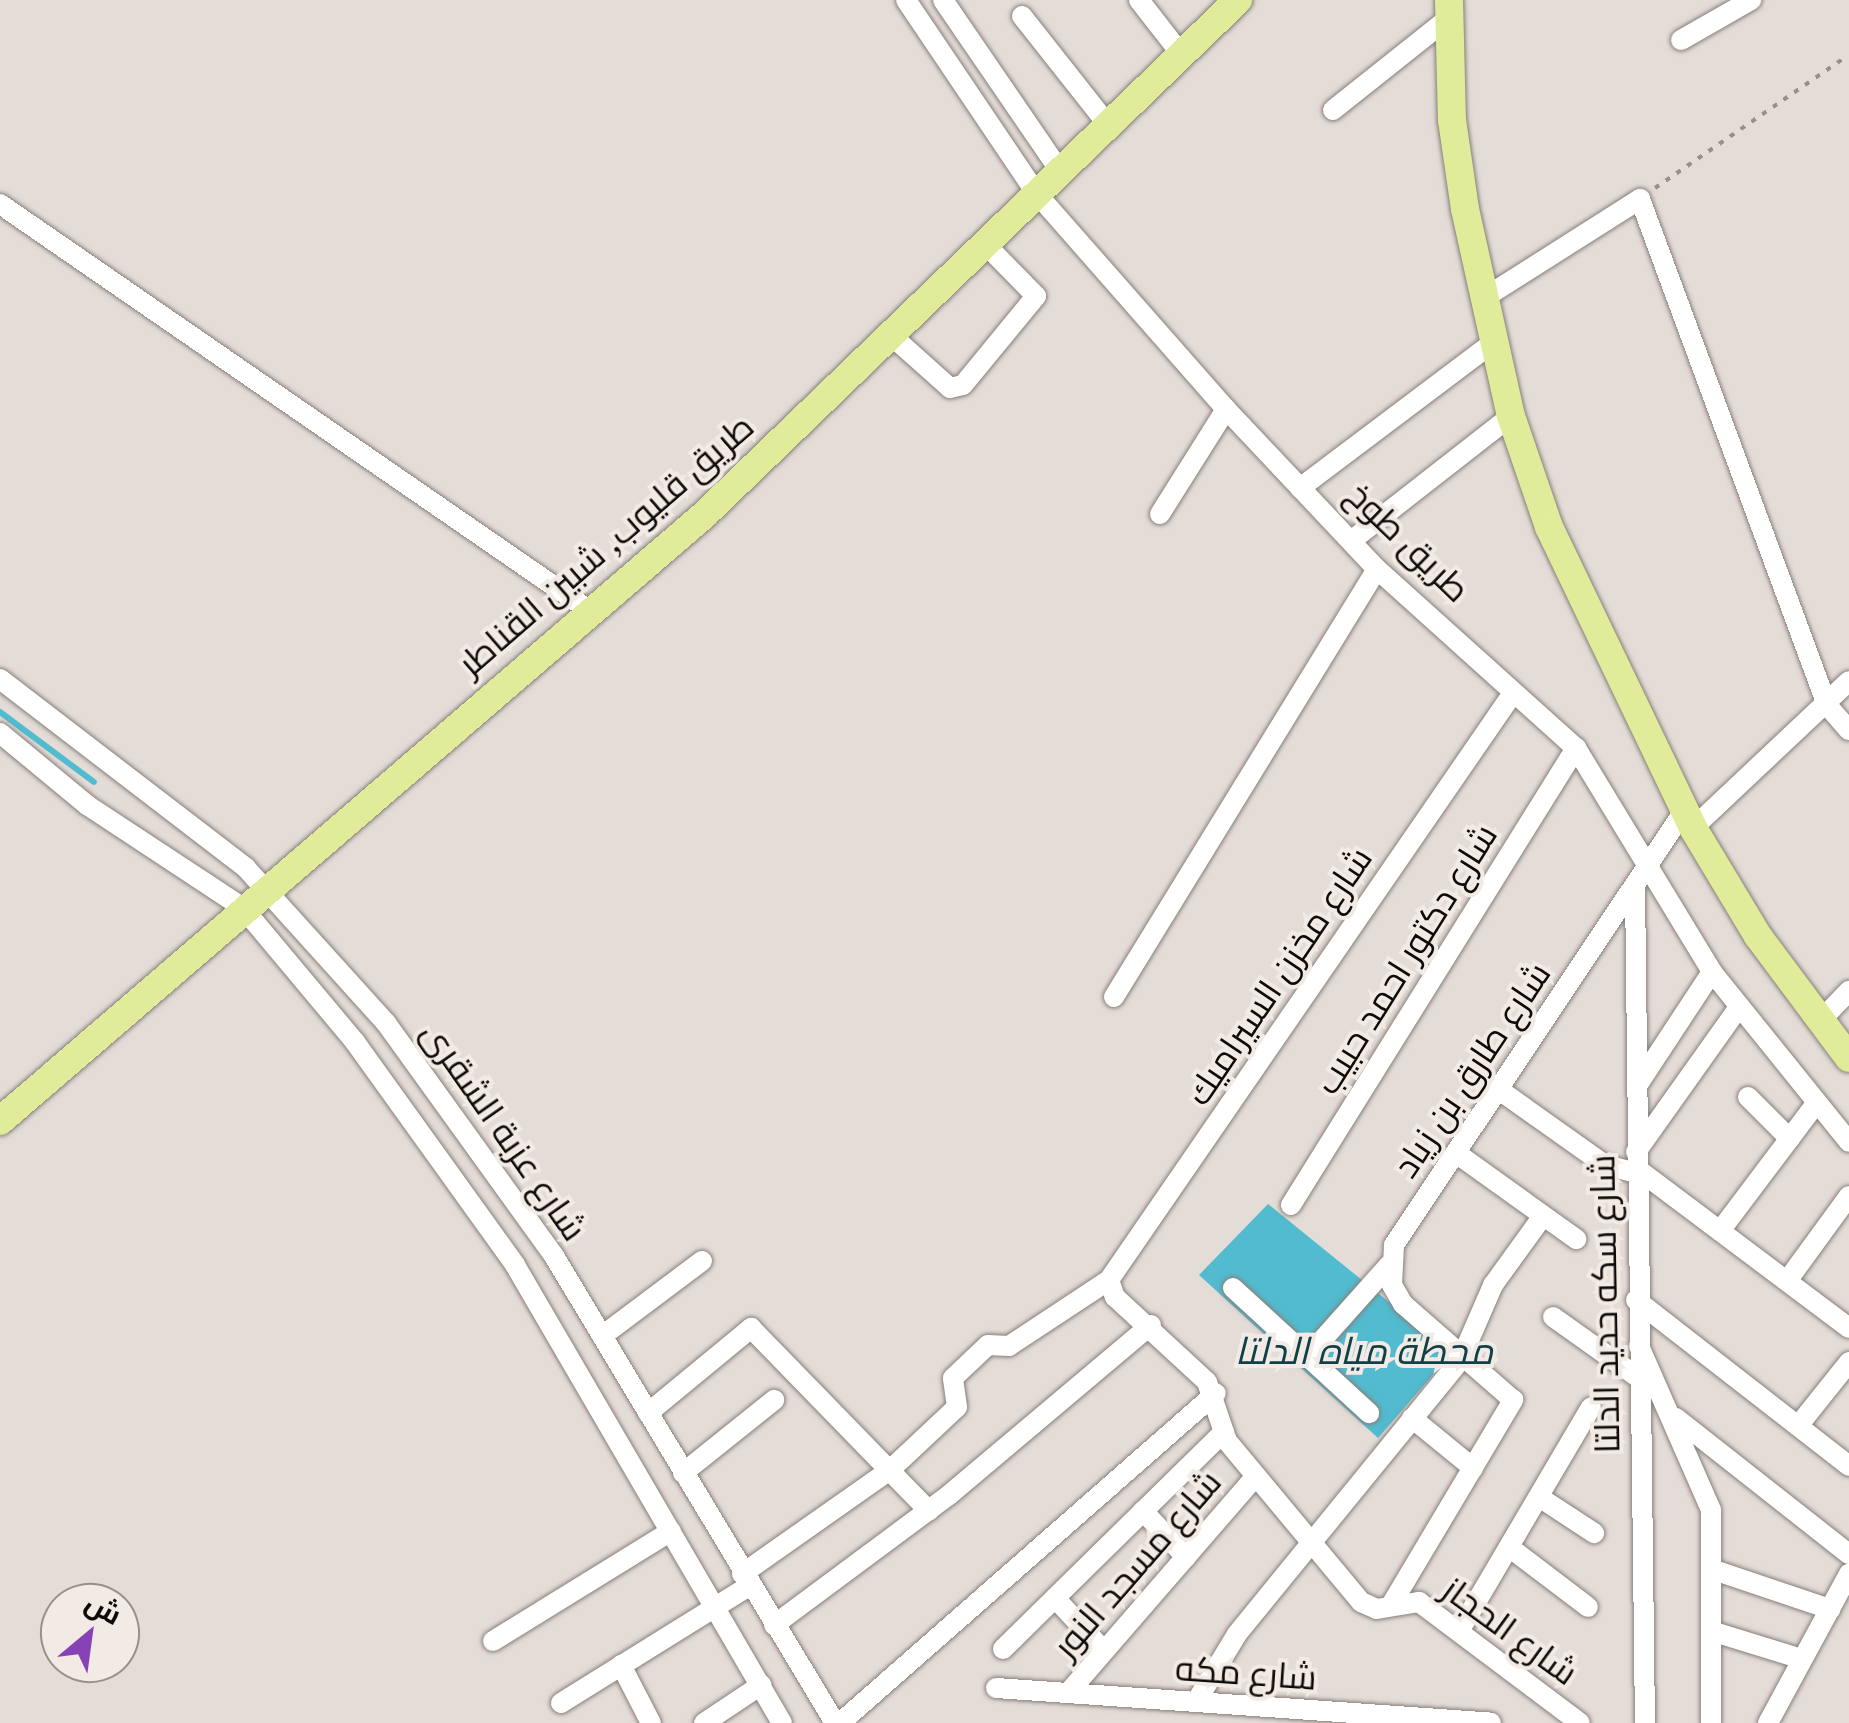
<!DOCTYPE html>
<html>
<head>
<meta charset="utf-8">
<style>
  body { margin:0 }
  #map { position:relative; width:1849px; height:1723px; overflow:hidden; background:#e4dcd7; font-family:"Source Serif 4",Cairo,serif }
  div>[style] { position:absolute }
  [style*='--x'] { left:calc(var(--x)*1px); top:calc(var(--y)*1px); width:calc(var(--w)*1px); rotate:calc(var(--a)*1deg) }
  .water>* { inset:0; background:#52bbcf }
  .stream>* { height:6px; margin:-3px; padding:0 3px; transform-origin:3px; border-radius:3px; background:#52bbcf }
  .path>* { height:4px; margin-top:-2px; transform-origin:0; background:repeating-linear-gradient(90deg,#96908c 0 5px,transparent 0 13px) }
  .roads { filter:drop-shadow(0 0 2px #867f7a) drop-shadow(0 0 2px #867f7a) }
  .minor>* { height:20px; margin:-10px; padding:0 10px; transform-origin:10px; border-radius:10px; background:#fff }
  .major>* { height:28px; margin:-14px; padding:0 14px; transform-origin:14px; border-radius:14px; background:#e0ec99 }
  span { translate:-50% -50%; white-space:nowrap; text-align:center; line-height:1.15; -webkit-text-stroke:8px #f2eae4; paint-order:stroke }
  .street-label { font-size:35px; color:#0d0b09 }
  .water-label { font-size:38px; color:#104149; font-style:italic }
  .north { position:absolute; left:40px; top:1583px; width:100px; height:100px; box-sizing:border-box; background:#f2eae4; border:2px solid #96918c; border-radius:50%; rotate:29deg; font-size:28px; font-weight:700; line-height:40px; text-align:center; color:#0d0b09 }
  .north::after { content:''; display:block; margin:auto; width:35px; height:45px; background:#8742b6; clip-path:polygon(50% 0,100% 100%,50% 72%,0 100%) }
</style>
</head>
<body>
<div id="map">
  <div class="water">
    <i style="clip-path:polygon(1268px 1204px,1452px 1353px,1378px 1438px,1199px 1275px)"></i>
  </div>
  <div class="stream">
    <i style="--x:0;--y:712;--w:117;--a:36.7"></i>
  </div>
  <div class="path">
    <i style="--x:1655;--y:188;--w:228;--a:-34.5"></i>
  </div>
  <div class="roads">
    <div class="minor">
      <i style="--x:906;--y:0;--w:234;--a:56"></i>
      <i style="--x:1037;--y:194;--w:286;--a:48.7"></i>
      <i style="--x:1226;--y:409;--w:220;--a:46.7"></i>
      <i style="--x:1377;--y:569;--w:268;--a:42"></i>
      <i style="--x:1576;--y:748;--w:262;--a:58.7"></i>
      <i style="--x:1712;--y:972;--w:218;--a:51.1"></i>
      <i style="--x:943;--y:0;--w:207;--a:55.6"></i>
      <i style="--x:1139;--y:0;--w:68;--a:52.1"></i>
      <i style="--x:1022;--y:16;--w:139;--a:51.7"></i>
      <i style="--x:1681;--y:40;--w:81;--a:-29.7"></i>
      <i style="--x:1333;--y:110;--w:149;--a:-38.5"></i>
      <i style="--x:0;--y:204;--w:717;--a:34.6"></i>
      <i style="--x:1484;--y:298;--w:185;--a:-32.4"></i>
      <i style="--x:1640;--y:199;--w:539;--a:69.72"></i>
      <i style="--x:1827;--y:705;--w:33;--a:49"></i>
      <i style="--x:893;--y:337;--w:76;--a:41.8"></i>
      <i style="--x:950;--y:388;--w:13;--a:-13"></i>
      <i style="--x:963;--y:385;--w:115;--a:-50.6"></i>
      <i style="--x:1036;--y:296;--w:71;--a:-134.4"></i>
      <i style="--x:1300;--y:488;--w:243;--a:-37"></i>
      <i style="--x:1160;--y:514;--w:124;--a:-57.8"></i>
      <i style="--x:1351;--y:541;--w:203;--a:-38"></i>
      <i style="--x:0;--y:679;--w:310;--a:37.5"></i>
      <i style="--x:246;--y:868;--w:209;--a:47.9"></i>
      <i style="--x:386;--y:1023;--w:287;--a:54.2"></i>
      <i style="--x:554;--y:1256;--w:545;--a:58.96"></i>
      <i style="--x:1513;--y:693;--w:713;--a:124.54"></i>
      <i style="--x:1109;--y:1280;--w:18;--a:71"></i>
      <i style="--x:1115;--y:1297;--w:125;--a:42.7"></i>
      <i style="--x:1207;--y:1382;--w:62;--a:71.3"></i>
      <i style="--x:1227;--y:1441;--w:209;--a:50.2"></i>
      <i style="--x:1361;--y:1602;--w:17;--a:24"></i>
      <i style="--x:1377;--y:1609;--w:43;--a:-9.5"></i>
      <i style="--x:1419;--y:1602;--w:201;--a:36.9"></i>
      <i style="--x:0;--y:733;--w:113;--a:39.6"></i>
      <i style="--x:87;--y:805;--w:187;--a:33.4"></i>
      <i style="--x:243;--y:908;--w:175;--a:50.1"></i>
      <i style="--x:355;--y:1042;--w:274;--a:54.3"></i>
      <i style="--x:515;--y:1265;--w:530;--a:59.76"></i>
      <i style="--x:1693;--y:828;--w:214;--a:-43.3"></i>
      <i style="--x:1635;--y:885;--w:838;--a:89.32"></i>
      <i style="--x:1114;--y:997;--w:502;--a:-58.43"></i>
      <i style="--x:1820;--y:1021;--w:42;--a:-46"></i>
      <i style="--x:1637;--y:1086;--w:136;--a:-56.7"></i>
      <i style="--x:1498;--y:1089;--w:131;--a:35.4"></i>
      <i style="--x:1605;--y:1165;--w:32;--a:14"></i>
      <i style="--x:1748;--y:1097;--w:59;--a:45"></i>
      <i style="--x:1636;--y:1152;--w:178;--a:-54.6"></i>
      <i style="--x:1456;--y:1153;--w:148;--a:35.6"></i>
      <i style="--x:1636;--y:1168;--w:266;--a:36.9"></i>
      <i style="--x:1291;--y:1205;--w:539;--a:-58.05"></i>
      <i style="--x:1720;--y:1231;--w:158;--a:-53"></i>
      <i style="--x:1787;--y:1281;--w:105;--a:-53.9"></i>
      <i style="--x:1233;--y:1288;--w:185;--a:42.6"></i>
      <i style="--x:1636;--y:1300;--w:270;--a:37.9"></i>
      <i style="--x:1553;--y:1317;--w:102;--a:35.4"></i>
      <i style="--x:602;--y:1336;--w:125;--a:-36.9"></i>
      <i style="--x:1639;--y:1346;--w:179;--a:66.3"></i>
      <i style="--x:1711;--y:1510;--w:213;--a:90"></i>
      <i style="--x:1308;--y:1356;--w:122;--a:-48.3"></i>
      <i style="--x:648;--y:1413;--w:134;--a:-39.5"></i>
      <i style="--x:751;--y:1328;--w:255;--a:45.8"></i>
      <i style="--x:1412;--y:1418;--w:79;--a:39.3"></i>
      <i style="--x:1676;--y:1418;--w:220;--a:38.2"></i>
      <i style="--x:1798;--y:1426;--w:82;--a:-51.4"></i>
      <i style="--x:683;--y:1473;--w:117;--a:-38.7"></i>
      <i style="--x:1539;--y:1497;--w:66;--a:33.2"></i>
      <i style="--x:1143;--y:1511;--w:63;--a:46.9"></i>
      <i style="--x:1509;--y:1547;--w:99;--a:37.2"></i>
      <i style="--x:1711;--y:1569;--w:126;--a:18.6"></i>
      <i style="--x:742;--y:1574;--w:181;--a:-35.1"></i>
      <i style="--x:890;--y:1470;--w:92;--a:-43.2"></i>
      <i style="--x:957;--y:1407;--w:29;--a:-98"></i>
      <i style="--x:953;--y:1378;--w:48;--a:-43.3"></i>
      <i style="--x:988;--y:1345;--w:21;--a:3"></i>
      <i style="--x:1009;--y:1346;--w:120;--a:-33.4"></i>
      <i style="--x:1055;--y:1598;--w:72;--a:47.2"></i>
      <i style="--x:1391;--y:1605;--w:239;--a:-59.2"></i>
      <i style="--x:1513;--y:1400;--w:146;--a:-138.9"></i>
      <i style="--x:1403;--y:1304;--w:22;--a:-120"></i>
      <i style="--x:1392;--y:1285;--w:40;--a:-87.1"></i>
      <i style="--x:1394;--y:1245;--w:522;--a:-56.25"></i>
      <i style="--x:774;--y:1625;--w:218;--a:-36.6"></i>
      <i style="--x:949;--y:1495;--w:264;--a:-40.1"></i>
      <i style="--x:1461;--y:1628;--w:256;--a:-59.5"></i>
      <i style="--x:1711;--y:1631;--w:95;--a:17.1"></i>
      <i style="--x:493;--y:1641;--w:209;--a:-31.7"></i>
      <i style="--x:1003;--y:1649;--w:310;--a:-44.5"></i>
      <i style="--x:621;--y:1665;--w:65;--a:62.7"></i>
      <i style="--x:996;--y:1688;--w:496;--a:4"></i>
      <i style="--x:1068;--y:1693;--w:286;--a:-49.1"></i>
      <i style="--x:1196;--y:1702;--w:79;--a:-58.9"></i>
      <i style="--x:1237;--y:1634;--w:353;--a:-50.8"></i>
      <i style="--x:1460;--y:1361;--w:83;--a:-66.5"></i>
      <i style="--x:1493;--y:1285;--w:85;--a:-54.1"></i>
      <i style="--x:561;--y:1703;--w:221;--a:-31.9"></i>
      <i style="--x:704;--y:1723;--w:69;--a:-33.7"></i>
      <i style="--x:840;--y:1723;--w:500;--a:-41.27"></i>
      <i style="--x:1768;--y:1723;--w:170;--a:-61.5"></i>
    </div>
    <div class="major">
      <i style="--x:1449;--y:0;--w:120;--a:88.6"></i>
      <i style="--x:1452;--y:120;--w:90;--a:81.7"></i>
      <i style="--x:1465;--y:209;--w:212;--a:77.5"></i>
      <i style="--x:1511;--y:416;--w:117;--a:71.1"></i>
      <i style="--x:1549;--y:527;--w:334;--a:64.4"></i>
      <i style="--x:1693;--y:828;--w:126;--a:59"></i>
      <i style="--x:1758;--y:936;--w:152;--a:53.3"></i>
      <i style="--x:0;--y:1121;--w:929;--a:-40.72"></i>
      <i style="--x:704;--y:515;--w:742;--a:-43.96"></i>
    </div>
  </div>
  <div class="street-label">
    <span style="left:1408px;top:542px;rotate:44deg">طريق طوخ</span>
    <span style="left:606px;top:545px;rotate:-41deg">طريق قليوب, شبين القناطر</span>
    <span style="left:1406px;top:959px;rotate:-58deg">شارع دكتور احمد حبيب</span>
    <span style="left:1279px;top:976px;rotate:-56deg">شارع مخزن السيراميك</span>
    <span style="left:1472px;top:1070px;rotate:-56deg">شارع طارق بن زياد</span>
    <span style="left:504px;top:1131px;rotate:55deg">شارع عزبة الشقرى</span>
    <span style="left:1605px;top:1304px;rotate:-91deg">شارع سكه حديد الدلتا</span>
    <span style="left:1137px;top:1564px;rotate:-49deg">شارع مسجد النور</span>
    <span style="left:1510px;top:1631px;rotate:36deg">شارع الحجاز</span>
    <span style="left:1246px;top:1673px;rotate:4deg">شارع مكه</span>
  </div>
  <div class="water-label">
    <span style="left:1364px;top:1352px">محطة مياه الدلتا</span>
  </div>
  <div class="north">ش</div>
</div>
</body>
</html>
